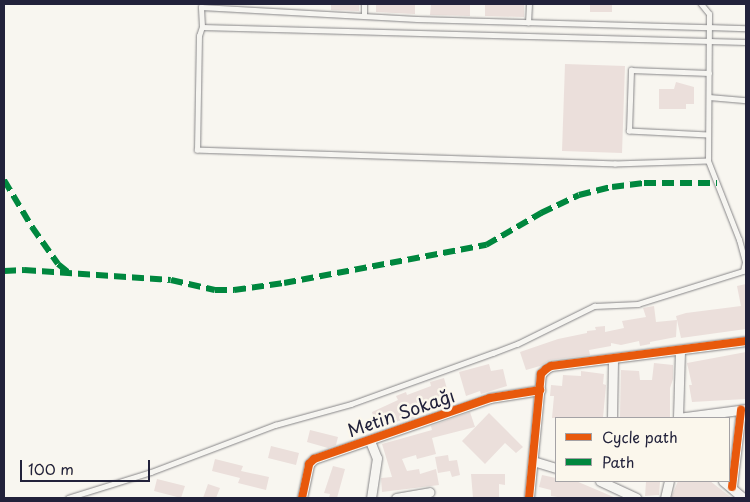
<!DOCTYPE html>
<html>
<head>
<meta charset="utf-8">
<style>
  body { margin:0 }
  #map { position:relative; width:750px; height:502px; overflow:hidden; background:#f8f6f0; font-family:"Playpen Sans",sans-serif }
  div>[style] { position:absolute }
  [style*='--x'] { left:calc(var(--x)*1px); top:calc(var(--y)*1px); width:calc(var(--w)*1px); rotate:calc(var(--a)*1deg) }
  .building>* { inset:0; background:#ebdfdb }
  .roads { filter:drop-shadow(0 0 1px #878688) drop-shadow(0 0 1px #878688) }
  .lane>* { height:4.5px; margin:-2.25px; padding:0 2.25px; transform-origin:2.25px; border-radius:2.25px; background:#f6f5f1 }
  .street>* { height:9px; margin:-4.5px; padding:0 4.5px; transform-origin:4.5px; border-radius:4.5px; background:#f6f5f1 }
  .quiet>* { height:6px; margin-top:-3px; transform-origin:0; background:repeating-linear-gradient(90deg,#00873e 0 12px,transparent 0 18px) }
  .cycleway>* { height:8px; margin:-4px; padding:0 4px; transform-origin:4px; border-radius:4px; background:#e8590c }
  span { translate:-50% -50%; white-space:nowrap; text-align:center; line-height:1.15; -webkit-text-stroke:5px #fbf7ec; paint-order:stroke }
  .street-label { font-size:18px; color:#22223b }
  .frame { position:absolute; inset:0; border:5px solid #22223b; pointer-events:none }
  .legend { position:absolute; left:555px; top:417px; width:175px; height:65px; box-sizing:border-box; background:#fbf7ec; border:1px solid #a4a2a5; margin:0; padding:6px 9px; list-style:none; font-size:15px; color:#22223b }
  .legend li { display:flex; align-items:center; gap:10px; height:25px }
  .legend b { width:25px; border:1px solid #a4a2a5 }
  .scale { position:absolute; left:20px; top:460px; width:130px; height:22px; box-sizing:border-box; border:2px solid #22223b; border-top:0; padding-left:6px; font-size:15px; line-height:18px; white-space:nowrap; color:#22223b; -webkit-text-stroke:4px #fbf7ec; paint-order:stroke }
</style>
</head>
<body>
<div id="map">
  <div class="building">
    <i style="clip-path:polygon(331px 4px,359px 4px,359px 11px,331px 10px)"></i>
    <i style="clip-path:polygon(376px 4px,415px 4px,415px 14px,376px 12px)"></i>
    <i style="clip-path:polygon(431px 4px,470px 4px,470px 16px,430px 15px)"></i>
    <i style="clip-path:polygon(485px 4px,524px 4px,524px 17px,485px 16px)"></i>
    <i style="clip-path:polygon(590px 4px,612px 4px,612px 12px,590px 12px)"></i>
    <i style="clip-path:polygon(565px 64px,625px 66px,622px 153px,562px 151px)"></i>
    <i style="clip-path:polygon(676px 82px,694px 87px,694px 104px,686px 104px,686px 109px,659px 109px,659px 89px,674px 89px)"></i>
    <i style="clip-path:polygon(746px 284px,746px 329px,681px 338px,677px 320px,676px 337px,650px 342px,650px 344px,640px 346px,639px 341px,621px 345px,611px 343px,611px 346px,589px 350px,590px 355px,550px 360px,540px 366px,526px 370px,520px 352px,558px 339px,587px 333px,587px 331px,596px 330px,595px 327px,605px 326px,605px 332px,624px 328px,622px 321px,646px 317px,643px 308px,654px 306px,656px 322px,677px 320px,676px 316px,686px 313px,741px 306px,737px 286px)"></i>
    <i style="clip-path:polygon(746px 352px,746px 399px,692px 402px,689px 385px,692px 385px,687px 363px)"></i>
    <i style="clip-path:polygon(654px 363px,673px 365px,673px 379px,670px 388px,670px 418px,620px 418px,621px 370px,639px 371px,640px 380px,652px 380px)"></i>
    <i style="clip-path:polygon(489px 364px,491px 371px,503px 369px,507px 386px,481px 394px,480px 391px,466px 396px,459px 372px)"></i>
    <i style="clip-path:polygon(581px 371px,604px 374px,603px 384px,606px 385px,603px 418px,552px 418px,554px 396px,550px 396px,551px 385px,562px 386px,563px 375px,581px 376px)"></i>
    <i style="clip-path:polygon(444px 378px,450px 400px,415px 412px,416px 417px,414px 418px,407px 420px,406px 418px,377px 430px,372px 412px,398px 400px,396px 396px,406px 392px,407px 395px,431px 386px,430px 382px)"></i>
    <i style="clip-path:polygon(470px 412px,475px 427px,432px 438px,436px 454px,417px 459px,416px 455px,402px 459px,407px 471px,419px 469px,420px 474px,436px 469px,439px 485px,382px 492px,381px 478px,392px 477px,382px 444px,432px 430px,431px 426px)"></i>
    <i style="clip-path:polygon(489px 413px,523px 447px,516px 453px,505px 443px,485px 464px,462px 441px)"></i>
    <i style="clip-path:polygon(310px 430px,338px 437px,336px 445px,328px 448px,307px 442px)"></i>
    <i style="clip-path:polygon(271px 446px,299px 453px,296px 465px,268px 458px)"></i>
    <i style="clip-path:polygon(448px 455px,449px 461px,457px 460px,460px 475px,452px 477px,450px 471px,438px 473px,435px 457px)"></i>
    <i style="clip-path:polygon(215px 459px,243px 466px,241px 471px,269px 477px,266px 490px,238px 483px,240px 478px,212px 471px)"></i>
    <i style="clip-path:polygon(333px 466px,345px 469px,337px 498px,329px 498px,330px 494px,324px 493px)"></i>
    <i style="clip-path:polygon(471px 474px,505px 474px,505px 485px,499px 484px,499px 498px,473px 498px)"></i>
    <i style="clip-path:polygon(542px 475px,556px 478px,556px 481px,576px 481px,616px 498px,564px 498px,551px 496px,551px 490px,539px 487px)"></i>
    <i style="clip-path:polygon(157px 479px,185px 486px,181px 498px,154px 491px)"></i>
    <i style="clip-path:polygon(678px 481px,710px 481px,732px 498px,671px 498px)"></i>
    <i style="clip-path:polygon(646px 482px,660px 482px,659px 495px,645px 496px)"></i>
    <i style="clip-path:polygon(208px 484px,220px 488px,216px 498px,203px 498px)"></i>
  </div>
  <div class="roads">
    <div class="lane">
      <i style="--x:364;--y:16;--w:12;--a:-90"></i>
      <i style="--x:528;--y:23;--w:19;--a:-87"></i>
      <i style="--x:202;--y:27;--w:544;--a:1.58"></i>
      <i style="--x:709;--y:97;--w:37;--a:5"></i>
      <i style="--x:708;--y:135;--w:79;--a:-177.1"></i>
      <i style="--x:629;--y:131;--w:61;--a:-88.1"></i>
      <i style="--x:631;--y:70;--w:78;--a:2.2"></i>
      <i style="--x:708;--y:161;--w:93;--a:178.2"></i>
      <i style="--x:615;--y:164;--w:418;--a:-178.1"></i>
      <i style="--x:197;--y:150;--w:114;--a:-89"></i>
      <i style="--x:199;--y:36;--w:9;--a:-72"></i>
      <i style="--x:202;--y:27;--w:20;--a:-93"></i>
      <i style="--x:201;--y:7;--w:216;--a:3.2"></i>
      <i style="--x:417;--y:19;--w:329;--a:1.6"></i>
      <i style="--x:68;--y:498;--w:87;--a:-17.4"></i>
      <i style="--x:151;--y:472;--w:133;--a:-20.8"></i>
      <i style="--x:275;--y:425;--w:79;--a:-15.4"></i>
      <i style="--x:351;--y:404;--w:151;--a:-19.8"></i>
      <i style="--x:493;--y:353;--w:26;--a:-21"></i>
      <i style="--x:517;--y:344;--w:86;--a:-26.3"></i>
      <i style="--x:594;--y:306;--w:44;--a:-2.6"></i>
      <i style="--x:638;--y:304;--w:110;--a:-17.4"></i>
      <i style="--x:743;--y:271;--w:9;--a:-77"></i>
      <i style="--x:745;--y:262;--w:23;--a:-105"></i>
      <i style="--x:739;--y:240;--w:85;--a:-111.4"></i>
      <i style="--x:708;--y:161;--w:147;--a:-89.6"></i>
      <i style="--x:709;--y:14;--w:13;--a:-129"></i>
    </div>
    <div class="street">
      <i style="--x:612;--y:418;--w:60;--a:-89"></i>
      <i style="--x:678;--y:418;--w:69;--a:-7.5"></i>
      <i style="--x:678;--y:418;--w:68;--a:-88.3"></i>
      <i style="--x:370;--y:441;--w:18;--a:68"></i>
      <i style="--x:377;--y:458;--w:40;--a:98.5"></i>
      <i style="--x:533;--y:461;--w:24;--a:17"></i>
      <i style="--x:600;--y:481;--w:40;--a:25"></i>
      <i style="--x:723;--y:481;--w:26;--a:40"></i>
      <i style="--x:732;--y:487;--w:78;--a:-83.3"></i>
      <i style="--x:302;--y:498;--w:35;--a:-78"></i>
      <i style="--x:309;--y:464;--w:7;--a:-45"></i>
      <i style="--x:314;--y:459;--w:186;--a:-19.1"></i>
      <i style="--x:490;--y:398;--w:51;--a:-9.1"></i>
      <i style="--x:396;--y:498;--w:34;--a:-10"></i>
      <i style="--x:529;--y:498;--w:125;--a:-84.5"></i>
      <i style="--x:541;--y:374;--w:7;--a:-45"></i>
      <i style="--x:546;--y:369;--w:6;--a:-31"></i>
      <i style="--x:551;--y:366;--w:197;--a:-7.3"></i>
      <i style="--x:665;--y:498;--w:17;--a:-77"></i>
    </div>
  </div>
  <div class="quiet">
    <i style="--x:4;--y:180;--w:55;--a:59.2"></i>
    <i style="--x:32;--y:227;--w:45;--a:54.9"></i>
    <i style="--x:58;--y:264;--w:14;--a:39"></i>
    <i style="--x:4;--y:271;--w:20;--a:-3"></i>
    <i style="--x:24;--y:270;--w:147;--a:3.9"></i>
    <i style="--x:171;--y:280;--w:45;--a:12.8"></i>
    <i style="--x:215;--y:290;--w:19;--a:0"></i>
    <i style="--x:234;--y:290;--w:50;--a:-8"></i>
    <i style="--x:284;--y:283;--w:206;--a:-10.7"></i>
    <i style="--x:486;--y:245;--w:64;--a:-30.2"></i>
    <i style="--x:541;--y:213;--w:42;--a:-25.3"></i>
    <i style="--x:579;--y:195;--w:34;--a:-14"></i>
    <i style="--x:612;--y:187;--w:32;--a:-7"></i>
    <i style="--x:644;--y:183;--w:73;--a:0"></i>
  </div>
  <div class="cycleway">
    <i style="--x:732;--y:487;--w:78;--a:-83.3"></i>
    <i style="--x:302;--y:498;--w:35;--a:-78"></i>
    <i style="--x:309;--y:464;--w:7;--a:-45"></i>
    <i style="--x:314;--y:459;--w:186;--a:-19.1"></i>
    <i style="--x:490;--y:398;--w:51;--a:-9.1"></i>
    <i style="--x:529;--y:498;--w:125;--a:-84.5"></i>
    <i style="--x:541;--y:374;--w:7;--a:-45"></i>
    <i style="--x:546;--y:369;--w:6;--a:-31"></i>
    <i style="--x:551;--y:366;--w:197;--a:-7.3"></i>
  </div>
  <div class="street-label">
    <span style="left:401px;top:413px;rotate:-19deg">Metin Sokağı</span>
  </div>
  <div class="frame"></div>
  <ul class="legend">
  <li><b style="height:6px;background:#e8590c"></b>Cycle path</li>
  <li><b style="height:6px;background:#00873e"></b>Path</li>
  </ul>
  <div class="scale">100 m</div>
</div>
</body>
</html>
